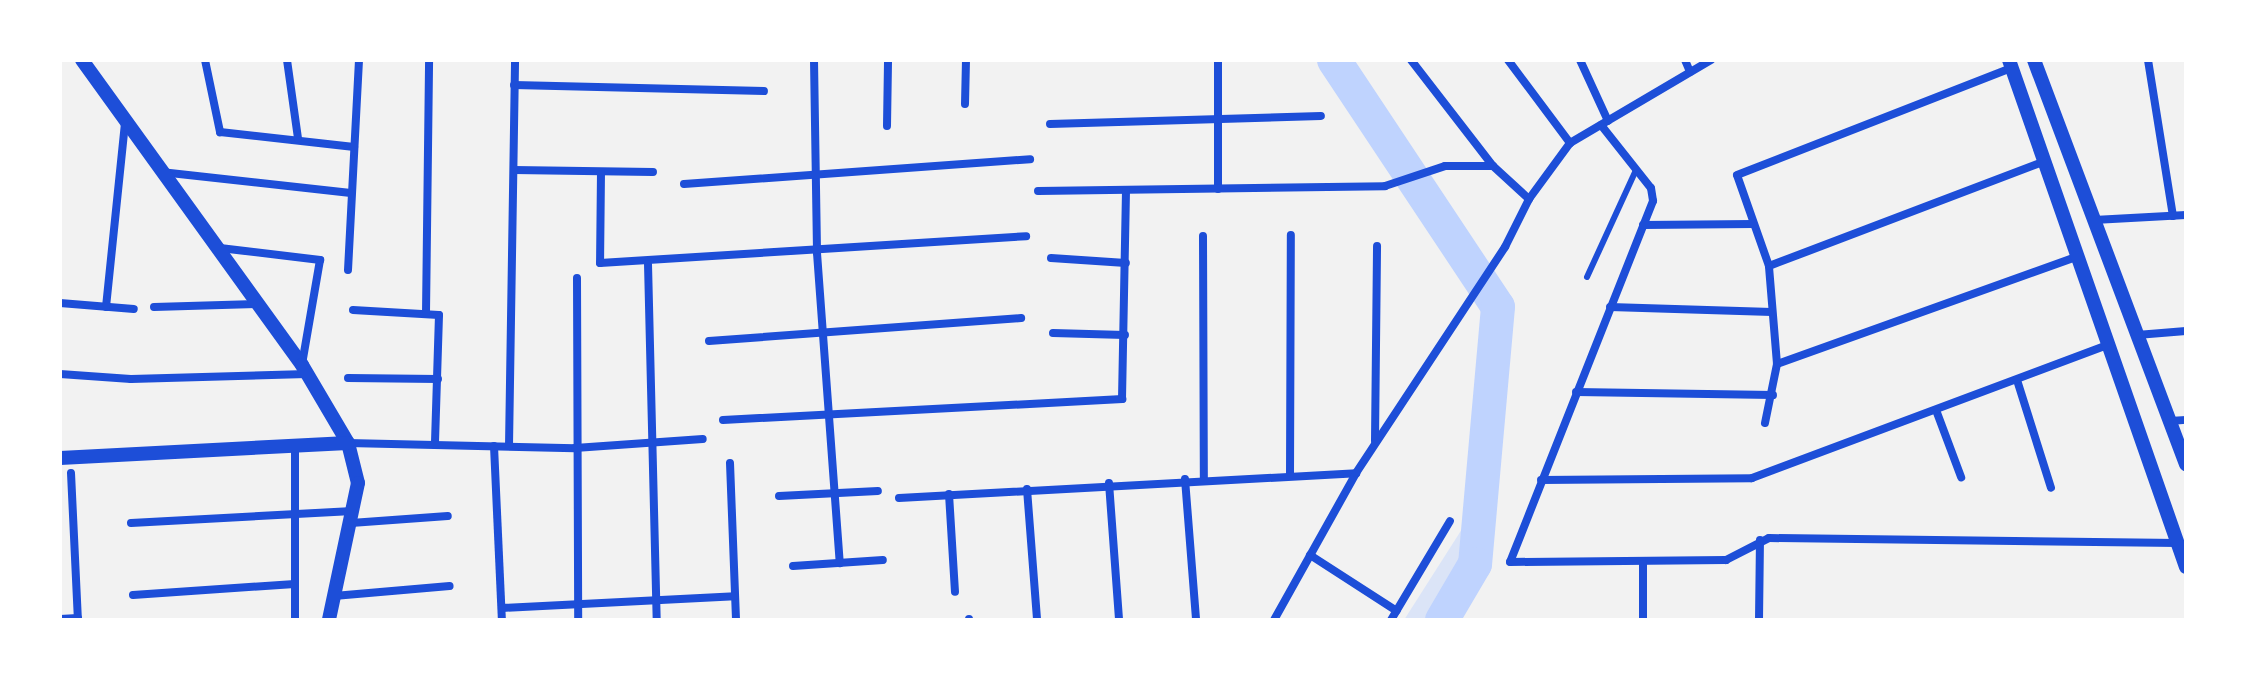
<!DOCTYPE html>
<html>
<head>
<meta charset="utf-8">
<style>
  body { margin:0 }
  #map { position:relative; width:2246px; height:680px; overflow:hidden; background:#f2f2f2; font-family:Commissioner,sans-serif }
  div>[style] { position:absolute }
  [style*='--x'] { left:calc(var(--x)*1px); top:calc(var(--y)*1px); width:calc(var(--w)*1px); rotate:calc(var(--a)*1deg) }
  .green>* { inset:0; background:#dbe4f7 }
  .river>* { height:34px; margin:-17px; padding:0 17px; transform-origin:17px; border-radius:17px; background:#bfd3fe }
  .service>* { height:6px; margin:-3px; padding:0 3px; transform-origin:3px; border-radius:3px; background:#1d4ed8 }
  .minor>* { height:8px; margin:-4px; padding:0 4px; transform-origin:4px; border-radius:4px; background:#1d4ed8 }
  .tertiary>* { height:14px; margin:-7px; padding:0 7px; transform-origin:7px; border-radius:7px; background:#1d4ed8 }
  span { translate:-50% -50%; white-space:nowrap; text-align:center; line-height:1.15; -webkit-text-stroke:6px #fff; paint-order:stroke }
  .frame { position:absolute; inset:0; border:62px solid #fff; pointer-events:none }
</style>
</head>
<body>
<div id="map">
  <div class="green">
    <i style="clip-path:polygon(1462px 529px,1477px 542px,1433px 620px,1404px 620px)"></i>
  </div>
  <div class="river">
    <i style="--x:1334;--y:60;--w:296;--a:56.4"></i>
    <i style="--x:1498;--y:307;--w:258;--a:95.1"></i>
    <i style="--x:1475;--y:564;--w:65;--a:120.5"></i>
  </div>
  <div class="service">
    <i style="--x:1587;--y:277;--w:118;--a:-65.4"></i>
  </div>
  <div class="minor">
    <i style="--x:205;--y:60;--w:74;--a:78.2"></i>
    <i style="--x:220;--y:132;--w:135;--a:6.4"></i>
    <i style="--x:287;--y:60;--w:79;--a:82"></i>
    <i style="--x:814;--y:60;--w:193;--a:89.1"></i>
    <i style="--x:817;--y:253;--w:311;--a:85.8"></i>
    <i style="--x:1218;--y:60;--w:129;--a:90"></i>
    <i style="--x:1411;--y:60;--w:134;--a:52.3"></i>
    <i style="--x:1493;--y:166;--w:49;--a:42.5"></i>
    <i style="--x:1508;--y:60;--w:104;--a:53.2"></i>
    <i style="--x:1580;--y:60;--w:67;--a:65.3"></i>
    <i style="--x:1685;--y:60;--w:13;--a:67"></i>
    <i style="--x:2148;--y:60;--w:158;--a:80.9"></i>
    <i style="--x:514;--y:85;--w:250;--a:1.4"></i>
    <i style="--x:965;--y:104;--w:44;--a:-88.7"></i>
    <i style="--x:1050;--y:124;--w:271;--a:-1.7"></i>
    <i style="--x:1601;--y:125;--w:80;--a:51.6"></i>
    <i style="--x:1651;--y:188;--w:13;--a:81"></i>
    <i style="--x:1653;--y:201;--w:388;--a:111.6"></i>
    <i style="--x:1510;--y:562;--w:216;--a:-0.5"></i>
    <i style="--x:1726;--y:560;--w:48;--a:-27.1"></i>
    <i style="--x:1769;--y:538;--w:409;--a:0.7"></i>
    <i style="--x:887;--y:126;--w:66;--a:-89.1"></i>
    <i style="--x:514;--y:170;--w:139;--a:0.8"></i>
    <i style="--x:161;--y:172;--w:191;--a:6.3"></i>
    <i style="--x:601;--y:172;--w:91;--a:90.6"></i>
    <i style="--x:600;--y:263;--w:427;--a:-3.6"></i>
    <i style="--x:684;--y:184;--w:347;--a:-4.1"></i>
    <i style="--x:1038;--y:191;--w:347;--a:-0.8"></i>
    <i style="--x:1385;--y:186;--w:63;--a:-18.4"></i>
    <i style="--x:1445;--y:166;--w:48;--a:0"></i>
    <i style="--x:2094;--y:220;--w:92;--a:-3.1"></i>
    <i style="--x:1643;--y:225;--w:110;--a:-0.5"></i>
    <i style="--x:1203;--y:236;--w:243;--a:89.8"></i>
    <i style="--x:220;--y:248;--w:101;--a:6.8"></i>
    <i style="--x:320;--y:260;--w:106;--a:99.8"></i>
    <i style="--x:1051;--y:258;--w:75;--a:3.8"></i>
    <i style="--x:648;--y:264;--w:356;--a:88.6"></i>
    <i style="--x:1769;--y:266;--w:295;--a:-20.8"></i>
    <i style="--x:348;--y:270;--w:210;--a:-87"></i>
    <i style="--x:577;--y:278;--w:342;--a:89.8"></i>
    <i style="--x:60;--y:303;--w:74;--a:4.6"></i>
    <i style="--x:106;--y:307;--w:185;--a:-84.1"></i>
    <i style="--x:154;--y:307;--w:104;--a:-1.7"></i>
    <i style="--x:1610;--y:307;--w:162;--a:1.8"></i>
    <i style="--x:353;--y:310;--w:86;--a:3.3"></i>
    <i style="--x:439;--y:315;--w:130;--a:91.8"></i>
    <i style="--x:426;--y:313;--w:253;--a:-89.3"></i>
    <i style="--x:1053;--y:333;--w:72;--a:1.6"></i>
    <i style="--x:2137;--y:335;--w:49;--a:-4.7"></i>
    <i style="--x:709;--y:341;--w:313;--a:-4.2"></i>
    <i style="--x:1777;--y:364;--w:320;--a:-19.7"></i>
    <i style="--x:60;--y:374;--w:71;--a:4"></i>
    <i style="--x:131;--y:379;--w:176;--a:-1.6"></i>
    <i style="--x:348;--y:378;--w:90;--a:0.6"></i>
    <i style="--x:2017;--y:380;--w:113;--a:72.5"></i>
    <i style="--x:1576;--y:392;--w:197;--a:0.9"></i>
    <i style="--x:1936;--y:410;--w:72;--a:69.5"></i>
    <i style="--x:723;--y:420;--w:400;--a:-3"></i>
    <i style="--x:1122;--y:399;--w:208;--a:-88.9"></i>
    <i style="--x:2170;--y:421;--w:16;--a:-4"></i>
    <i style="--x:1765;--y:423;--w:60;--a:-78.5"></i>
    <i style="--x:1777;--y:364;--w:98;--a:-94.7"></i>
    <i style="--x:1769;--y:266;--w:96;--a:-109.4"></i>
    <i style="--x:1737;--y:175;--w:295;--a:-21.3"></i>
    <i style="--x:1375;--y:441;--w:195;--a:-89.4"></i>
    <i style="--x:348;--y:443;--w:227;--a:1.3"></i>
    <i style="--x:575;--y:448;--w:128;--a:-4"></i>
    <i style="--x:494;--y:446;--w:174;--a:87.4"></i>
    <i style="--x:509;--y:446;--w:386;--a:-89.1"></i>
    <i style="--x:730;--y:463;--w:157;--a:87.8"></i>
    <i style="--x:71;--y:473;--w:147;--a:87.3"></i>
    <i style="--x:1290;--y:476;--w:241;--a:-89.8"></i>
    <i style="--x:1185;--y:479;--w:141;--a:85.5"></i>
    <i style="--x:1541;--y:480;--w:211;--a:-0.5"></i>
    <i style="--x:1752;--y:478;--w:383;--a:-20.5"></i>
    <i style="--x:1109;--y:483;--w:137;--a:85.8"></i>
    <i style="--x:1027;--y:489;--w:131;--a:85.6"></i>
    <i style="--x:949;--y:494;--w:98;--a:86.5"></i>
    <i style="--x:779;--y:496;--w:99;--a:-2.9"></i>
    <i style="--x:899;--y:498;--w:458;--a:-3.1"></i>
    <i style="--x:131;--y:523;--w:222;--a:-3.1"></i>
    <i style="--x:351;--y:523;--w:97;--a:-4.1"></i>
    <i style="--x:1310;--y:555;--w:103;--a:32.8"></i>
    <i style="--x:793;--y:566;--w:90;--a:-3.8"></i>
    <i style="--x:133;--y:595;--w:162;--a:-3.9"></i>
    <i style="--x:334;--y:596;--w:116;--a:-4.9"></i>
    <i style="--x:502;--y:608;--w:233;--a:-2.9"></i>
    <i style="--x:60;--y:619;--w:18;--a:-3"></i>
    <i style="--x:295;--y:620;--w:174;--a:-90"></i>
    <i style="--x:969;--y:620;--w:1;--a:-90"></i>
    <i style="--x:1274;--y:620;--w:168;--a:-60.8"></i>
    <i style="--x:1356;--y:473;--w:271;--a:-56.6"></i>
    <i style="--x:1505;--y:247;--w:54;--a:-63.4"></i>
    <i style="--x:1529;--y:199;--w:69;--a:-53.8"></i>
    <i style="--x:1570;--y:143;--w:164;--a:-30.5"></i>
    <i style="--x:1391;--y:620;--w:115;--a:-59.2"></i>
    <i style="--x:1643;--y:620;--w:56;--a:-90"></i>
    <i style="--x:1759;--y:620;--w:80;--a:-89.3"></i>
  </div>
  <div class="tertiary">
    <i style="--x:82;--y:60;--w:376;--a:54.2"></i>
    <i style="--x:302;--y:365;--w:91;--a:59.5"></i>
    <i style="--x:348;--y:443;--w:41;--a:76"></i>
    <i style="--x:358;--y:483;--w:140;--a:102"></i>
    <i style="--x:2009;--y:60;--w:537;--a:70.76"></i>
    <i style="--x:2034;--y:60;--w:432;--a:69.4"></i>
    <i style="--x:60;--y:458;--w:288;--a:-3"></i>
  </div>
  <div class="frame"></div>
</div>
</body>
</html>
